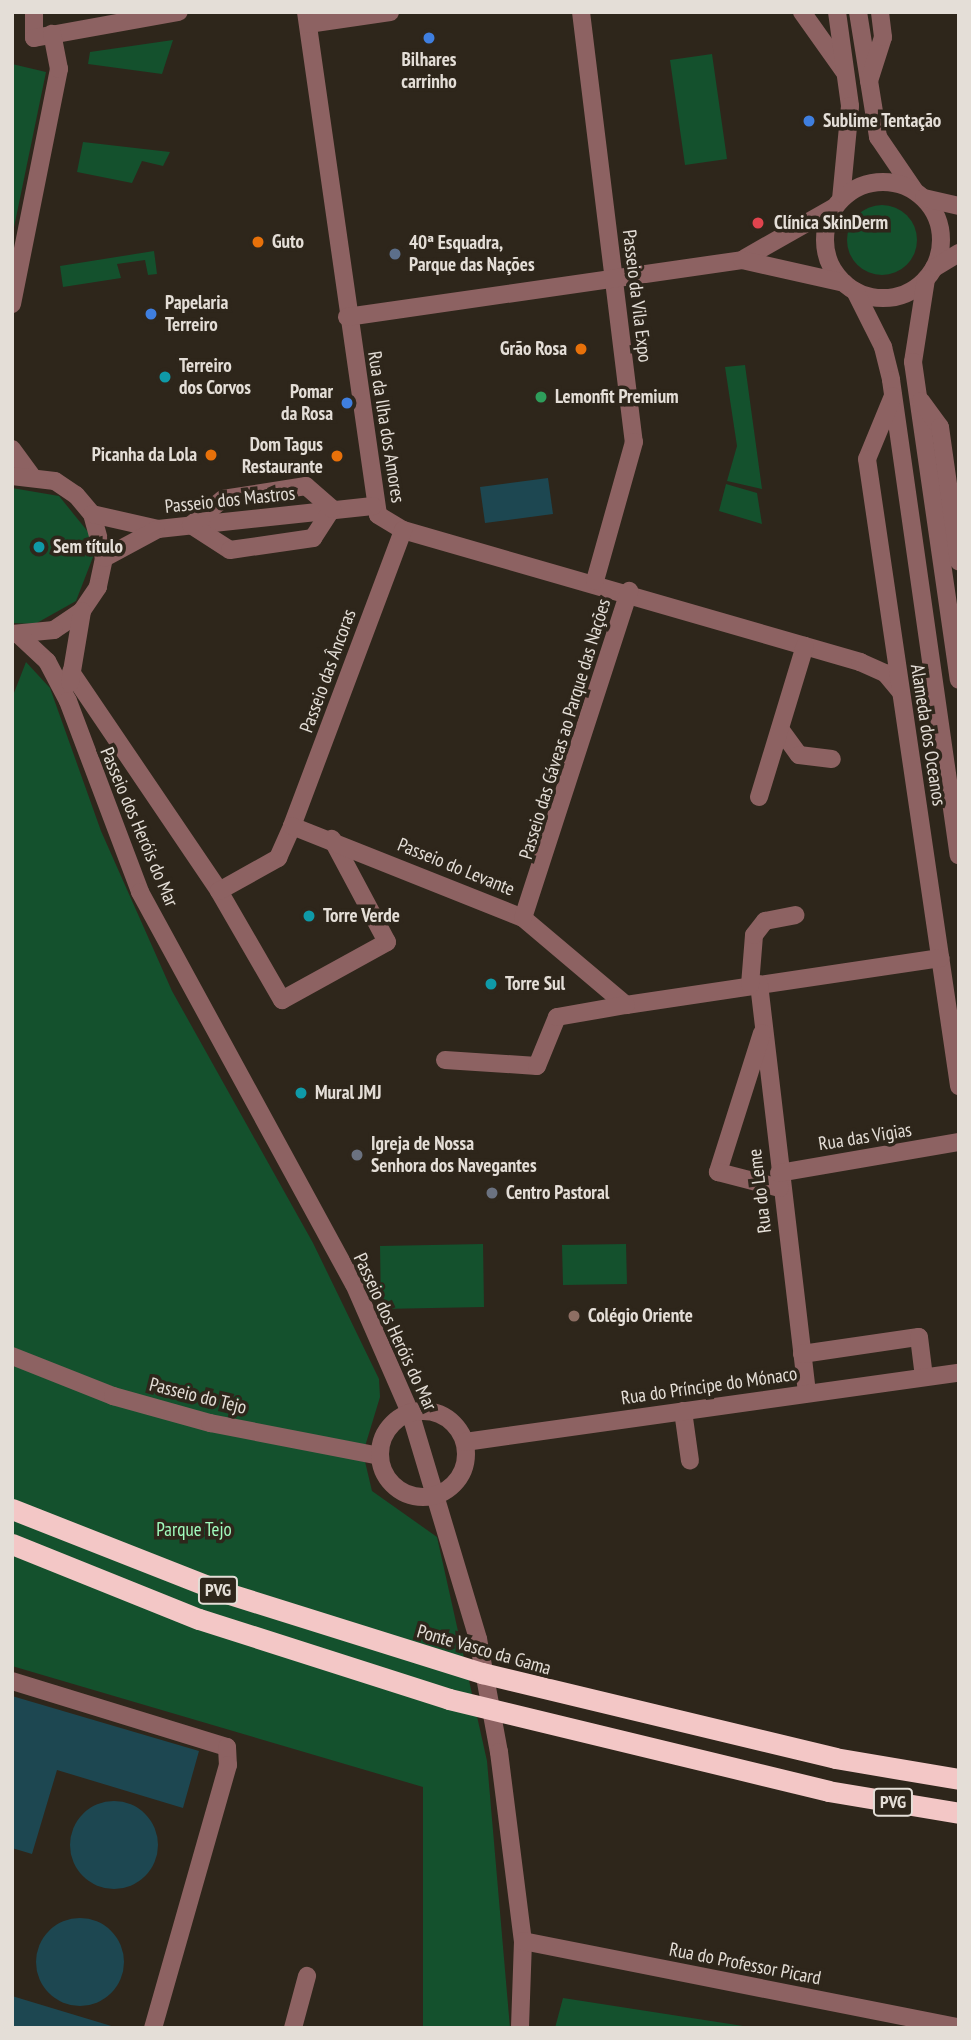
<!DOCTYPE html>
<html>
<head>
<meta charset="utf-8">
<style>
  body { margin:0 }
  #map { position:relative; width:971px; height:2040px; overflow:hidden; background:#2e261b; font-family:"PT Sans Narrow",sans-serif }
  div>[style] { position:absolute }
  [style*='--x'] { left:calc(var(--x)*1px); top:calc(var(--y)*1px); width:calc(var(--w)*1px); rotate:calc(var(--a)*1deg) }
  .green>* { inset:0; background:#14512d }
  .round { border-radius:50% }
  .water>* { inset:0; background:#1d4751 }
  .minor>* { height:18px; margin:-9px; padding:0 9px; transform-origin:9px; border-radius:9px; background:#8d6262 }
  .minor>.ring { margin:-9px; padding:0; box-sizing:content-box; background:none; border:18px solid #8d6262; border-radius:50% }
  .highway>* { height:21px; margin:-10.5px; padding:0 10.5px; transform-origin:10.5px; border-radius:10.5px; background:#f3c7c6 }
  .highway-bridge>* { height:21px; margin:-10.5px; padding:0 10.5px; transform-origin:10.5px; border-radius:10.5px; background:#f3c7c6 }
  .dots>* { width:19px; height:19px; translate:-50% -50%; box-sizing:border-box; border:4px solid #2e261b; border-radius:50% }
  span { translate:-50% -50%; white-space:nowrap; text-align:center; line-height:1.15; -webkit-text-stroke:7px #2e261b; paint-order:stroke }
  .shield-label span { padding:2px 5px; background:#2e261b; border:2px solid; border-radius:5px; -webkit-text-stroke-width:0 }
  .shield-label { font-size:18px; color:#e4ded7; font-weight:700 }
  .poi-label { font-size:19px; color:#e4ded7; font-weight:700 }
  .left { translate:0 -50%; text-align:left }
  .right { translate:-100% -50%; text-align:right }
  .street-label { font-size:19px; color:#e4ded7 }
  .park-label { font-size:19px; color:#a1fbbd }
  .frame { position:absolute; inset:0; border:14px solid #e4ded7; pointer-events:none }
</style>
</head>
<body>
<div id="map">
  <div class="green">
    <i style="clip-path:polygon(173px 40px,162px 74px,88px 64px,90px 52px)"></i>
    <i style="clip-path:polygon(712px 54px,727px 159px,685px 165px,670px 60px)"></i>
    <i style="clip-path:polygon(12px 64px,46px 72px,12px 237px)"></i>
    <i style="clip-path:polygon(83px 142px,170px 152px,163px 166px,142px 161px,132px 183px,77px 172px)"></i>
    <i class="round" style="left:847px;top:205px;width:70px;height:70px"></i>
    <i style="clip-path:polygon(154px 251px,157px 274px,148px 275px,145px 260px,117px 264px,121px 278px,63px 287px,60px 266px)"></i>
    <i style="clip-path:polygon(745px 365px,762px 489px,727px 481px,737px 446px,725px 367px)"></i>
    <i style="clip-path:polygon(726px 484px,757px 493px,762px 524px,719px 511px)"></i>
    <i style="clip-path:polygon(12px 488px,59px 496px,89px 533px,93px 557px,76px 601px,35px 624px,12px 623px)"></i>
    <i style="clip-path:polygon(26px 662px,50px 688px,101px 831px,172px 991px,313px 1243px,379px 1379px,380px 1397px,363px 1453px,372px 1491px,437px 1537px,487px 1761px,510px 2028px,423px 2028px,423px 1787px,12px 1666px,12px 698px)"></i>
    <i style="clip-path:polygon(483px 1244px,484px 1307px,381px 1309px,380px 1246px)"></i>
    <i style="clip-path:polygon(626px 1244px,627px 1284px,563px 1285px,562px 1245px)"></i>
    <i style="clip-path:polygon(563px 1998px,756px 2028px,555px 2028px)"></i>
  </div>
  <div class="water">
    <i style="clip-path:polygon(548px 478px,553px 514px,485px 523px,480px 487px)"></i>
    <i style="clip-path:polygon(12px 1696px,199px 1751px,183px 1808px,57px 1770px,32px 1854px,12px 1848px)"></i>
    <i class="round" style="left:70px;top:1801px;width:88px;height:88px"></i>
    <i class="round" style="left:36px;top:1918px;width:88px;height:88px"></i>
    <i style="clip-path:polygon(12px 1996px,118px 2028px,12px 2028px)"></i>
  </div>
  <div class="minor">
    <i style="--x:34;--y:12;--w:26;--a:90"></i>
    <i style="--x:34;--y:38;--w:147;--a:-10.2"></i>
    <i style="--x:306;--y:12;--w:508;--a:81.85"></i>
    <i style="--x:378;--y:515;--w:29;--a:31"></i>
    <i style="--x:403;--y:530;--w:476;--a:16.1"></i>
    <i style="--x:860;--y:662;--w:27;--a:24"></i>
    <i style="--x:885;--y:673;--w:23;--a:50"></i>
    <i style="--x:581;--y:12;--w:433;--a:83"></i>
    <i style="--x:634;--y:442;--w:144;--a:105.7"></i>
    <i style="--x:802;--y:12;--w:72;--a:54.6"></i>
    <i style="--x:837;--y:12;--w:95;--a:82.1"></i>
    <i style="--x:850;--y:106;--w:93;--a:95.5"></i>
    <i style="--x:858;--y:12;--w:127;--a:80.9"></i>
    <i style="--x:878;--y:137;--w:64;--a:55.8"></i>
    <i style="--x:308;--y:24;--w:83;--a:-8.3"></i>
    <i style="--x:869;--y:81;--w:46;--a:-72.3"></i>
    <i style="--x:883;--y:37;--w:25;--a:-97"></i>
    <i class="ring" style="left:825px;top:182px;width:98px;height:98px"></i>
    <i style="--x:924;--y:198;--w:36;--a:13"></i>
    <i style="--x:745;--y:258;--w:101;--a:-29.6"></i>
    <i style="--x:934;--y:268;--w:29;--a:-31"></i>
    <i style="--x:926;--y:279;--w:84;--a:98.9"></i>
    <i style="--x:913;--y:362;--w:321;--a:81.8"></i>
    <i style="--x:855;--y:291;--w:63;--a:63.4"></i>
    <i style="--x:883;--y:347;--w:34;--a:76"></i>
    <i style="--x:891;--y:380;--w:480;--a:81.9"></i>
    <i style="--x:12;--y:304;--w:240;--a:-78.7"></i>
    <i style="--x:59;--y:69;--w:36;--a:-101"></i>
    <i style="--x:347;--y:317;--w:399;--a:-8.2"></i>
    <i style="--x:742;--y:260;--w:105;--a:12.7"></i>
    <i style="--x:893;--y:396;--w:68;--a:112.4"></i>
    <i style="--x:867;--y:459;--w:634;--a:81.65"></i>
    <i style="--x:921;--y:401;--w:32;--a:54"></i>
    <i style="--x:940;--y:427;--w:136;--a:82"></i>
    <i style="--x:12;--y:449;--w:32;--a:54"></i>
    <i style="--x:12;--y:476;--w:43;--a:6.6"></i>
    <i style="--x:55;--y:481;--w:25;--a:34"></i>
    <i style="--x:76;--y:495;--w:25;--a:50"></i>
    <i style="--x:92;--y:514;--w:46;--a:74.7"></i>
    <i style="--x:104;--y:558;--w:30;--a:102"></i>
    <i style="--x:98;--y:587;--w:29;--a:124"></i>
    <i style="--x:82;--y:611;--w:34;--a:146"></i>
    <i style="--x:54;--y:630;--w:42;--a:174.6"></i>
    <i style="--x:92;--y:514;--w:68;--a:12.8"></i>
    <i style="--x:158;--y:529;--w:216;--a:-6.1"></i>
    <i style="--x:191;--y:525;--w:46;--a:32.7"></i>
    <i style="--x:230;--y:550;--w:84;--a:-8.2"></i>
    <i style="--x:313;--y:538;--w:35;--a:-57"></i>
    <i style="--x:191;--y:525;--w:41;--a:-39.1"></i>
    <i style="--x:223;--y:499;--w:84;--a:-8.9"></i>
    <i style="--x:306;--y:486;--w:35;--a:41"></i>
    <i style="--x:104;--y:558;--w:59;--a:-28.3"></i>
    <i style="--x:20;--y:636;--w:37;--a:43"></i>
    <i style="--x:47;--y:661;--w:45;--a:62.3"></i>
    <i style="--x:68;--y:701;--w:204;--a:69.3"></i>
    <i style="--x:140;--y:892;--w:447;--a:61.4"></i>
    <i style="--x:354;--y:1284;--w:140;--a:66.4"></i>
    <i style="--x:410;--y:1412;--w:237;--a:73.3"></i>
    <i style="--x:478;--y:1639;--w:115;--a:79.5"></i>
    <i style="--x:499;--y:1752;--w:191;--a:82.8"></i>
    <i style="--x:523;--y:1941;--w:87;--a:92"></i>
    <i style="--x:71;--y:672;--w:264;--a:55.9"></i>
    <i style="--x:219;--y:891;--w:126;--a:60"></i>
    <i style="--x:282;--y:1000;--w:120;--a:-28.9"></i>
    <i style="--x:387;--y:942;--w:117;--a:-118.1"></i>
    <i style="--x:70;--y:683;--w:73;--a:-80.5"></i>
    <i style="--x:780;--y:729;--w:32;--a:54"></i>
    <i style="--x:799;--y:755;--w:33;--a:7"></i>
    <i style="--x:759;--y:797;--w:158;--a:-73.1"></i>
    <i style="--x:292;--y:826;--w:316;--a:-69.4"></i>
    <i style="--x:219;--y:891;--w:68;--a:-29.2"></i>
    <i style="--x:278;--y:858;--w:35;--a:-66"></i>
    <i style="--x:292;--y:826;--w:249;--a:21.7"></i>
    <i style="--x:523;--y:918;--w:135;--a:40.2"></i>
    <i style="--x:626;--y:1005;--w:318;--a:-8.5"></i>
    <i style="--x:523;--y:918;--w:344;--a:-72"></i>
    <i style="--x:759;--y:984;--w:412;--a:83.3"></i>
    <i style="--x:750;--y:985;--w:50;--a:-85.4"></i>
    <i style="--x:754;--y:935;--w:18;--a:-52"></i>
    <i style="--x:765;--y:921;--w:31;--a:-11"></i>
    <i style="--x:762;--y:1033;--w:146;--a:107.6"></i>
    <i style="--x:718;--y:1172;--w:64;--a:14.5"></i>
    <i style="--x:445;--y:1060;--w:92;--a:3.7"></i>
    <i style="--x:537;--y:1066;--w:53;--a:-67.8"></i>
    <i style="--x:557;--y:1017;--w:70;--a:-9.9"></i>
    <i style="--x:779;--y:1173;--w:183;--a:-9.8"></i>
    <i style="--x:802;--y:1354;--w:118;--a:-8.3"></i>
    <i style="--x:919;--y:1337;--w:40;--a:82.9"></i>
    <i style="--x:12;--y:1356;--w:109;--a:21.6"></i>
    <i style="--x:113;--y:1396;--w:101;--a:15.6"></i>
    <i style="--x:210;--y:1423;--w:173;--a:11"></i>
    <i class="ring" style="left:380px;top:1411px;width:68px;height:68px"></i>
    <i style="--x:683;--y:1411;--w:50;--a:82"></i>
    <i style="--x:465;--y:1442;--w:499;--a:-8"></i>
    <i style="--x:12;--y:1681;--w:225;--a:17.1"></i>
    <i style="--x:227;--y:1747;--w:18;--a:87"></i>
    <i style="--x:228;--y:1765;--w:273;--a:105.9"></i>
    <i style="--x:523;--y:1941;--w:444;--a:11.2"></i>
    <i style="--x:293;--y:2028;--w:54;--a:-74.9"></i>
  </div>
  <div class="highway">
    <i style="--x:12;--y:1509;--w:224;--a:21.5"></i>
    <i style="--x:220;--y:1591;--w:275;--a:17.4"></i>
    <i style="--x:12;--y:1544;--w:201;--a:21.9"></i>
    <i style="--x:199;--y:1619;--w:262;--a:17.7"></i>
    <i style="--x:835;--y:1758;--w:126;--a:9.6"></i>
    <i style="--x:828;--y:1791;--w:133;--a:9.5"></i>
  </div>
  <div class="highway-bridge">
    <i style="--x:482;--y:1673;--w:363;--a:13.5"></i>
    <i style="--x:449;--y:1699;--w:390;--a:13.6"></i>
  </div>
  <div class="dots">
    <i style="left:429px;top:38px;background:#3f7fe0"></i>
    <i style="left:809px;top:121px;background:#3f7fe0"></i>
    <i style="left:758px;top:223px;background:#e0444e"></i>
    <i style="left:258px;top:242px;background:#e8710a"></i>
    <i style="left:395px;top:254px;background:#5c6f8a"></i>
    <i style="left:151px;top:314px;background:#3f7fe0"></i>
    <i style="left:581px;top:349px;background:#e8710a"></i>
    <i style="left:165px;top:377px;background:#0f9aa8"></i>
    <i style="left:541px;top:397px;background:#2e9e5b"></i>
    <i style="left:347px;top:403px;background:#3f7fe0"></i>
    <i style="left:211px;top:455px;background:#e8710a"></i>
    <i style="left:337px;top:456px;background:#e8710a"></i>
    <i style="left:39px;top:547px;background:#0f9aa8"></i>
    <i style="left:309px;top:916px;background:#0f9aa8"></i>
    <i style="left:491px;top:984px;background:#0f9aa8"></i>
    <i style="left:301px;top:1093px;background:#0f9aa8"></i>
    <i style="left:357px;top:1155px;background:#6b7280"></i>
    <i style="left:492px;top:1193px;background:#6b7280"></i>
    <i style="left:574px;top:1316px;background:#8d6e63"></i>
  </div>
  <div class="shield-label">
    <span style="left:218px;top:1590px">PVG</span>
    <span style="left:893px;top:1802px">PVG</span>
  </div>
  <div class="poi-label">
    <span style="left:429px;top:71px">Bilhares<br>carrinho</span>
    <span class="left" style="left:823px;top:121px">Sublime Tentação</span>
    <span class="left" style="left:774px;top:223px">Clínica SkinDerm</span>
    <span class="left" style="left:272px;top:242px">Guto</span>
    <span class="left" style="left:409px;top:254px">40ª Esquadra,<br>Parque das Nações</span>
    <span class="left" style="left:165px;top:314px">Papelaria<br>Terreiro</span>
    <span class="right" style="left:567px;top:349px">Grão Rosa</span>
    <span class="left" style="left:179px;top:377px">Terreiro<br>dos Corvos</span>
    <span class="right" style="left:333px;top:403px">Pomar<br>da Rosa</span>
    <span class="left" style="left:555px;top:397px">Lemonfit Premium</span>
    <span class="right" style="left:323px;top:456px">Dom Tagus<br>Restaurante</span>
    <span class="right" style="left:197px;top:455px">Picanha da Lola</span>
    <span class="left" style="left:53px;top:547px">Sem título</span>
    <span class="left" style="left:323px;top:916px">Torre Verde</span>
    <span class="left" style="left:505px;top:984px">Torre Sul</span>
    <span class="left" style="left:315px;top:1093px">Mural JMJ</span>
    <span class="left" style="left:371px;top:1155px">Igreja de Nossa<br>Senhora dos Navegantes</span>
    <span class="left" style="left:506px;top:1193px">Centro Pastoral</span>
    <span class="left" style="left:588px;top:1316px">Colégio Oriente</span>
  </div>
  <div class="street-label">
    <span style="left:637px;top:296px;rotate:83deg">Passeio da Vila Expo</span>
    <span style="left:386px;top:427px;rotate:81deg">Rua da Ilha dos Amores</span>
    <span style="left:230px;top:500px;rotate:-6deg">Passeio dos Mastros</span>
    <span style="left:328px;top:671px;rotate:-70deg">Passeio das Âncoras</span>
    <span style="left:565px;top:729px;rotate:-73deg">Passeio das Gáveas ao Parque das Nações</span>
    <span style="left:928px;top:735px;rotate:81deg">Alameda dos Oceanos</span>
    <span style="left:139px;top:827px;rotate:67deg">Passeio dos Heróis do Mar</span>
    <span style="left:456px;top:867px;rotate:22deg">Passeio do Levante</span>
    <span style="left:865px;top:1137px;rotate:-9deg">Rua das Vigias</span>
    <span style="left:760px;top:1191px;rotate:-97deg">Rua do Leme</span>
    <span style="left:395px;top:1332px;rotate:65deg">Passeio dos Heróis do Mar</span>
    <span style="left:709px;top:1386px;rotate:-8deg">Rua do Príncipe do Mónaco</span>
    <span style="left:198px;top:1396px;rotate:14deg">Passeio do Tejo</span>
    <span style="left:484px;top:1650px;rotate:16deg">Ponte Vasco da Gama</span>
    <span style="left:745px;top:1964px;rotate:11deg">Rua do Professor Picard</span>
  </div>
  <div class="park-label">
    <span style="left:194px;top:1530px">Parque Tejo</span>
  </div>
  <div class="frame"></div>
</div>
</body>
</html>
